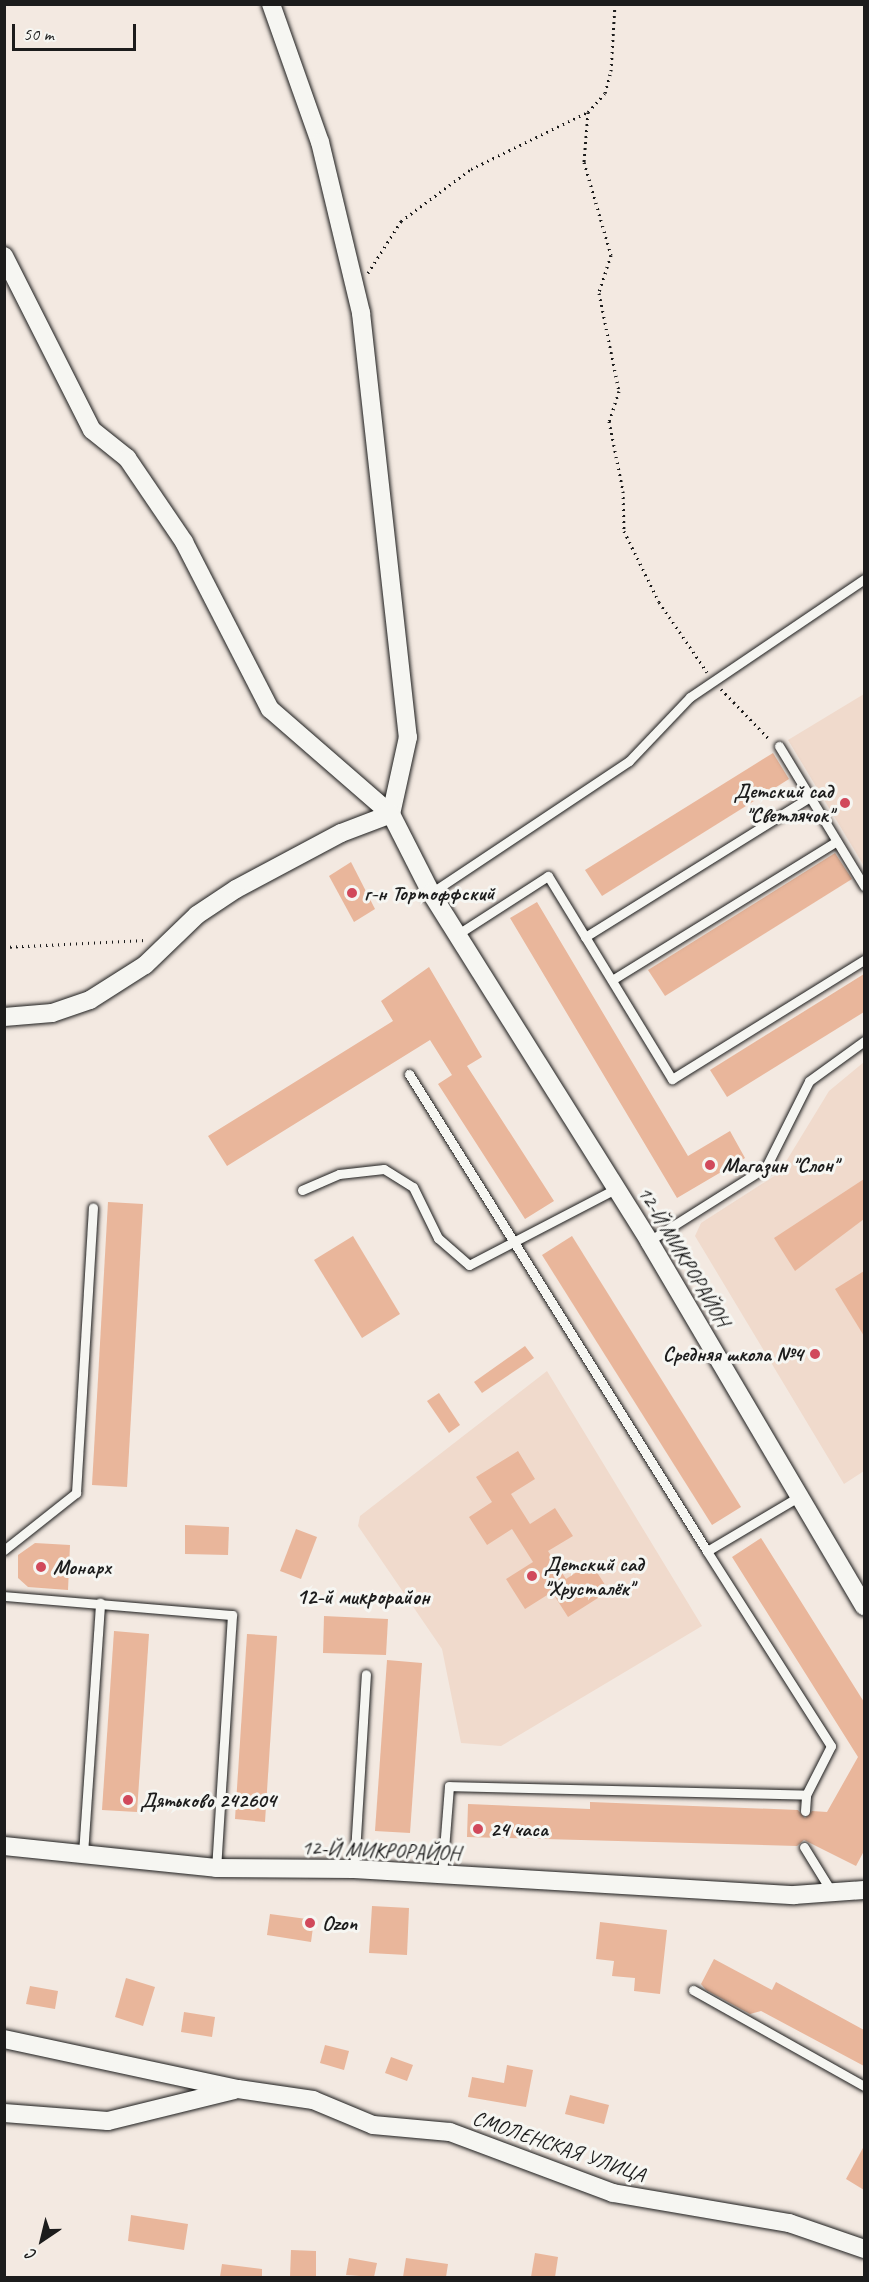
<!DOCTYPE html>
<html>
<head>
<meta charset="utf-8">
<style>
  body { margin:0 }
  #map { position:relative; width:869px; height:2282px; overflow:hidden; background:#f3e9e1; font-family:Caveat,sans-serif }
  div>[style] { position:absolute }
  [style*='--x'] { left:calc(var(--x)*1px); top:calc(var(--y)*1px); width:calc(var(--w)*1px); rotate:calc(var(--a)*1deg) }
  .built>* { inset:0; background:#f0dacc }
  .building>* { inset:0; background:#e9b69b }
  .path>* { height:3px; margin-top:-1.5px; transform-origin:0; background:repeating-linear-gradient(90deg,#1c1c1c 0 1.5px,transparent 0 6px) }
  .roads { filter:drop-shadow(0 0 2px #1c1c1c) drop-shadow(0 0 2px #1c1c1c) }
  .lane>* { height:9px; margin:-4.5px; padding:0 4.5px; transform-origin:4.5px; border-radius:4.5px; background:#f6f6f2 }
  .street>* { height:18px; margin:-9px; padding:0 9px; transform-origin:9px; border-radius:9px; background:#f6f6f2 }
  .dots>* { width:16px; height:16px; translate:-50% -50%; box-sizing:border-box; border:3px solid #f6f6f2; border-radius:50% }
  span { translate:-50% -50%; white-space:nowrap; text-align:center; line-height:1.15; -webkit-text-stroke:6px #f6f6f2; paint-order:stroke }
  .poi-label { font-size:21px; color:#1c1c1c; font-weight:700 }
  .right { translate:-100% -50%; text-align:right }
  .left { translate:0 -50%; text-align:left }
  .street-label { font-size:21px; color:#1c1c1c }
  .neighbourhood-label { font-size:22px; color:#1c1c1c; font-weight:700 }
  .frame { position:absolute; inset:0; border:6px solid #1c1c1c; pointer-events:none }
  .north { position:absolute; left:12px; top:2210px; width:60px; height:60px; -webkit-text-stroke:4px #f6f6f2; paint-order:stroke; rotate:215deg; font-size:16px; font-weight:700; line-height:24px; text-align:center; color:#1c1c1c }
  .north::after { content:''; display:block; margin:auto; width:21px; height:27px; background:#1c1c1c; clip-path:polygon(50% 0,100% 100%,50% 72%,0 100%) }
  .scale { position:absolute; left:12px; top:24px; width:124px; height:27px; box-sizing:border-box; border:3px solid #1c1c1c; border-top:0; padding-left:8px; font-size:18px; line-height:21px; white-space:nowrap; color:#1c1c1c; -webkit-text-stroke:4px #f6f6f2; paint-order:stroke }
</style>
</head>
<body>
<div id="map">
  <div class="built">
    <i style="clip-path:polygon(864px 694px,864px 866px,788px 740px)"></i>
    <i style="clip-path:polygon(864px 1062px,864px 1471px,844px 1484px,695px 1236px,701px 1223px,779px 1173px,829px 1091px)"></i>
    <i style="clip-path:polygon(547px 1371px,702px 1626px,501px 1746px,461px 1743px,442px 1649px,358px 1526px,360px 1516px)"></i>
  </div>
  <div class="building">
    <i style="clip-path:polygon(773px 753px,789px 779px,602px 896px,585px 870px)"></i>
    <i style="clip-path:polygon(835px 853px,852px 879px,665px 996px,648px 970px)"></i>
    <i style="clip-path:polygon(351px 862px,375px 909px,354px 922px,329px 876px)"></i>
    <i style="clip-path:polygon(537px 902px,688px 1156px,730px 1131px,745px 1158px,677px 1198px,510px 918px)"></i>
    <i style="clip-path:polygon(429px 967px,482px 1057px,467px 1066px,554px 1201px,525px 1219px,438px 1084px,452px 1075px,430px 1040px,227px 1166px,208px 1136px,393px 1021px,381px 1001px)"></i>
    <i style="clip-path:polygon(864px 974px,864px 1012px,727px 1097px,710px 1070px)"></i>
    <i style="clip-path:polygon(864px 1179px,864px 1219px,795px 1271px,774px 1238px)"></i>
    <i style="clip-path:polygon(108px 1202px,143px 1204px,127px 1487px,92px 1485px)"></i>
    <i style="clip-path:polygon(353px 1236px,400px 1314px,362px 1338px,314px 1260px)"></i>
    <i style="clip-path:polygon(572px 1236px,741px 1507px,712px 1525px,542px 1255px)"></i>
    <i style="clip-path:polygon(864px 1271px,864px 1336px,835px 1289px)"></i>
    <i style="clip-path:polygon(525px 1346px,534px 1358px,482px 1393px,474px 1382px)"></i>
    <i style="clip-path:polygon(439px 1393px,460px 1425px,449px 1433px,427px 1401px)"></i>
    <i style="clip-path:polygon(518px 1451px,535px 1479px,511px 1494px,530px 1524px,555px 1508px,573px 1536px,548px 1551px,566px 1579px,591px 1563px,609px 1591px,568px 1617px,552px 1592px,525px 1609px,506px 1579px,533px 1562px,512px 1529px,487px 1545px,469px 1517px,492px 1502px,476px 1477px)"></i>
    <i style="clip-path:polygon(185px 1525px,229px 1527px,228px 1555px,185px 1554px)"></i>
    <i style="clip-path:polygon(296px 1529px,317px 1537px,301px 1579px,280px 1571px)"></i>
    <i style="clip-path:polygon(761px 1538px,864px 1702px,864px 1851px,856px 1866px,804px 1840px,797px 1846px,467px 1837px,468px 1804px,590px 1809px,590px 1802px,798px 1810px,805px 1818px,812px 1811px,827px 1812px,858px 1757px,732px 1557px)"></i>
    <i style="clip-path:polygon(35px 1543px,70px 1545px,68px 1590px,28px 1587px,18px 1578px,18px 1555px)"></i>
    <i style="clip-path:polygon(324px 1616px,388px 1619px,386px 1655px,323px 1653px)"></i>
    <i style="clip-path:polygon(114px 1631px,149px 1634px,137px 1812px,102px 1810px)"></i>
    <i style="clip-path:polygon(247px 1634px,277px 1636px,265px 1822px,235px 1819px)"></i>
    <i style="clip-path:polygon(387px 1660px,422px 1663px,410px 1833px,375px 1831px)"></i>
    <i style="clip-path:polygon(372px 1906px,409px 1908px,407px 1955px,369px 1953px)"></i>
    <i style="clip-path:polygon(270px 1914px,314px 1920px,311px 1942px,267px 1935px)"></i>
    <i style="clip-path:polygon(600px 1922px,667px 1930px,660px 1994px,634px 1991px,635px 1978px,612px 1976px,614px 1961px,596px 1959px)"></i>
    <i style="clip-path:polygon(714px 1959px,772px 1990px,776px 1982px,864px 2030px,864px 2066px,761px 2011px,750px 2014px,706px 1990px,701px 1984px)"></i>
    <i style="clip-path:polygon(126px 1978px,155px 1987px,143px 2026px,115px 2017px)"></i>
    <i style="clip-path:polygon(30px 1986px,58px 1991px,55px 2009px,26px 2004px)"></i>
    <i style="clip-path:polygon(184px 2012px,215px 2017px,212px 2037px,181px 2032px)"></i>
    <i style="clip-path:polygon(325px 2045px,349px 2051px,344px 2070px,320px 2063px)"></i>
    <i style="clip-path:polygon(391px 2057px,413px 2065px,407px 2081px,385px 2073px)"></i>
    <i style="clip-path:polygon(507px 2065px,533px 2070px,526px 2107px,468px 2097px,472px 2077px,504px 2083px)"></i>
    <i style="clip-path:polygon(570px 2095px,609px 2105px,604px 2124px,565px 2114px)"></i>
    <i style="clip-path:polygon(864px 2146px,864px 2190px,846px 2179px)"></i>
    <i style="clip-path:polygon(131px 2215px,188px 2224px,184px 2250px,128px 2241px)"></i>
    <i style="clip-path:polygon(291px 2250px,316px 2251px,316px 2277px,290px 2277px)"></i>
    <i style="clip-path:polygon(535px 2253px,558px 2257px,555px 2277px,531px 2277px)"></i>
    <i style="clip-path:polygon(349px 2258px,377px 2263px,374px 2277px,346px 2275px)"></i>
    <i style="clip-path:polygon(406px 2258px,448px 2264px,446px 2277px,403px 2277px)"></i>
    <i style="clip-path:polygon(222px 2264px,262px 2269px,262px 2277px,220px 2277px)"></i>
  </div>
  <div class="path">
    <i style="--x:588;--y:112;--w:50;--a:94.6"></i>
    <i style="--x:584;--y:162;--w:97;--a:73.8"></i>
    <i style="--x:611;--y:255;--w:40;--a:108"></i>
    <i style="--x:599;--y:293;--w:100;--a:78.5"></i>
    <i style="--x:619;--y:391;--w:32;--a:108"></i>
    <i style="--x:609;--y:421;--w:71;--a:78.7"></i>
    <i style="--x:623;--y:491;--w:40;--a:88.6"></i>
    <i style="--x:624;--y:531;--w:79;--a:63.8"></i>
    <i style="--x:659;--y:602;--w:85;--a:55.6"></i>
    <i style="--x:368;--y:273;--w:62;--a:-57.6"></i>
    <i style="--x:401;--y:221;--w:87;--a:-36.6"></i>
    <i style="--x:471;--y:169;--w:130;--a:-26"></i>
    <i style="--x:588;--y:112;--w:25;--a:-48"></i>
    <i style="--x:605;--y:93;--w:23;--a:-75"></i>
    <i style="--x:611;--y:71;--w:67;--a:-86.6"></i>
    <i style="--x:721;--y:689;--w:71;--a:46.1"></i>
    <i style="--x:4;--y:947;--w:142;--a:-2.8"></i>
  </div>
  <div class="roads">
    <div class="lane">
      <i style="--x:779;--y:746;--w:164;--a:58.7"></i>
      <i style="--x:431;--y:893;--w:238;--a:-33.7"></i>
      <i style="--x:629;--y:761;--w:88;--a:-46.4"></i>
      <i style="--x:690;--y:697;--w:210;--a:-34.1"></i>
      <i style="--x:458;--y:934;--w:107;--a:-32.8"></i>
      <i style="--x:548;--y:876;--w:238;--a:58.6"></i>
      <i style="--x:672;--y:1079;--w:226;--a:-31.8"></i>
      <i style="--x:585;--y:937;--w:265;--a:-31.9"></i>
      <i style="--x:612;--y:980;--w:264;--a:-31.7"></i>
      <i style="--x:409;--y:1074;--w:562;--a:58.01"></i>
      <i style="--x:707;--y:1551;--w:108;--a:-30.6"></i>
      <i style="--x:302;--y:1190;--w:40;--a:-23.4"></i>
      <i style="--x:339;--y:1174;--w:45;--a:-6.3"></i>
      <i style="--x:384;--y:1169;--w:34;--a:32"></i>
      <i style="--x:413;--y:1187;--w:57;--a:63.9"></i>
      <i style="--x:438;--y:1238;--w:41;--a:41.1"></i>
      <i style="--x:469;--y:1265;--w:167;--a:-27.5"></i>
      <i style="--x:649;--y:1241;--w:138;--a:-32.3"></i>
      <i style="--x:766;--y:1167;--w:96;--a:-63.4"></i>
      <i style="--x:809;--y:1081;--w:68;--a:-36"></i>
      <i style="--x:4;--y:1550;--w:92;--a:-38.4"></i>
      <i style="--x:76;--y:1493;--w:286;--a:-86.6"></i>
      <i style="--x:4;--y:1596;--w:229;--a:4.8"></i>
      <i style="--x:232;--y:1615;--w:254;--a:93.6"></i>
      <i style="--x:805;--y:1811;--w:16;--a:-86"></i>
      <i style="--x:804;--y:1847;--w:55;--a:58.3"></i>
      <i style="--x:83;--y:1854;--w:252;--a:-86.1"></i>
      <i style="--x:354;--y:1869;--w:195;--a:-86.5"></i>
      <i style="--x:442;--y:1875;--w:89;--a:-85.5"></i>
      <i style="--x:449;--y:1786;--w:357;--a:1.4"></i>
      <i style="--x:806;--y:1795;--w:55;--a:-63"></i>
      <i style="--x:831;--y:1746;--w:231;--a:-122.5"></i>
      <i style="--x:693;--y:1990;--w:196;--a:29.3"></i>
    </div>
    <div class="street">
      <i style="--x:271;--y:4;--w:146;--a:70.5"></i>
      <i style="--x:320;--y:142;--w:176;--a:76.5"></i>
      <i style="--x:361;--y:313;--w:427;--a:83.7"></i>
      <i style="--x:408;--y:737;--w:79;--a:102.4"></i>
      <i style="--x:391;--y:814;--w:89;--a:63.1"></i>
      <i style="--x:431;--y:893;--w:411;--a:57.9"></i>
      <i style="--x:649;--y:1241;--w:424;--a:59.5"></i>
      <i style="--x:4;--y:256;--w:195;--a:63.2"></i>
      <i style="--x:92;--y:430;--w:45;--a:38.7"></i>
      <i style="--x:127;--y:458;--w:102;--a:55.8"></i>
      <i style="--x:184;--y:542;--w:188;--a:62.8"></i>
      <i style="--x:270;--y:709;--w:160;--a:41"></i>
      <i style="--x:391;--y:814;--w:53;--a:159.2"></i>
      <i style="--x:341;--y:833;--w:119;--a:151.9"></i>
      <i style="--x:236;--y:889;--w:47;--a:146.3"></i>
      <i style="--x:197;--y:915;--w:72;--a:136.1"></i>
      <i style="--x:145;--y:965;--w:65;--a:147.5"></i>
      <i style="--x:90;--y:1000;--w:40;--a:161.1"></i>
      <i style="--x:52;--y:1013;--w:48;--a:175.2"></i>
      <i style="--x:4;--y:1846;--w:213;--a:5.9"></i>
      <i style="--x:216;--y:1868;--w:138;--a:0.4"></i>
      <i style="--x:354;--y:1869;--w:441;--a:3.4"></i>
      <i style="--x:794;--y:1895;--w:70;--a:-4.1"></i>
      <i style="--x:4;--y:2039;--w:239;--a:12.1"></i>
      <i style="--x:238;--y:2089;--w:76;--a:8.3"></i>
      <i style="--x:313;--y:2100;--w:65;--a:22.6"></i>
      <i style="--x:373;--y:2125;--w:77;--a:5.2"></i>
      <i style="--x:450;--y:2132;--w:174;--a:20.5"></i>
      <i style="--x:613;--y:2193;--w:179;--a:9.7"></i>
      <i style="--x:789;--y:2223;--w:79;--a:19.1"></i>
      <i style="--x:4;--y:2113;--w:104;--a:4.4"></i>
      <i style="--x:108;--y:2121;--w:130;--a:-13.8"></i>
    </div>
  </div>
  <div class="dots">
    <i style="left:845px;top:803px;background:#d1495b"></i>
    <i style="left:352px;top:893px;background:#d1495b"></i>
    <i style="left:710px;top:1165px;background:#d1495b"></i>
    <i style="left:815px;top:1354px;background:#d1495b"></i>
    <i style="left:41px;top:1567px;background:#d1495b"></i>
    <i style="left:532px;top:1576px;background:#d1495b"></i>
    <i style="left:128px;top:1800px;background:#d1495b"></i>
    <i style="left:478px;top:1829px;background:#d1495b"></i>
    <i style="left:310px;top:1923px;background:#d1495b"></i>
  </div>
  <div class="poi-label">
    <span class="right" style="left:833px;top:803px">Детский сад<br>"Светлячок"</span>
    <span class="left" style="left:364px;top:893px">г-н Тортоффский</span>
    <span class="left" style="left:722px;top:1165px">Магазин "Слон"</span>
    <span class="right" style="left:803px;top:1354px">Средняя школа №4</span>
    <span class="left" style="left:544px;top:1576px">Детский сад<br>"Хрусталёк"</span>
    <span class="left" style="left:53px;top:1567px">Монарх</span>
    <span class="left" style="left:140px;top:1800px">Дятьково 242604</span>
    <span class="left" style="left:490px;top:1829px">24 часа</span>
    <span class="left" style="left:322px;top:1923px">Ozon</span>
  </div>
  <div class="street-label">
    <span style="left:684px;top:1256px;rotate:59deg">12-Й МИКРОРАЙОН</span>
    <span style="left:381px;top:1850px;rotate:2deg">12-Й МИКРОРАЙОН</span>
    <span style="left:559px;top:2146px;rotate:19deg">СМОЛЕНСКАЯ УЛИЦА</span>
  </div>
  <div class="neighbourhood-label">
    <span style="left:363px;top:1598px">12-й микрорайон</span>
  </div>
  <div class="frame"></div>
  <div class="north">С</div>
  <div class="scale">50 m</div>
</div>
</body>
</html>
